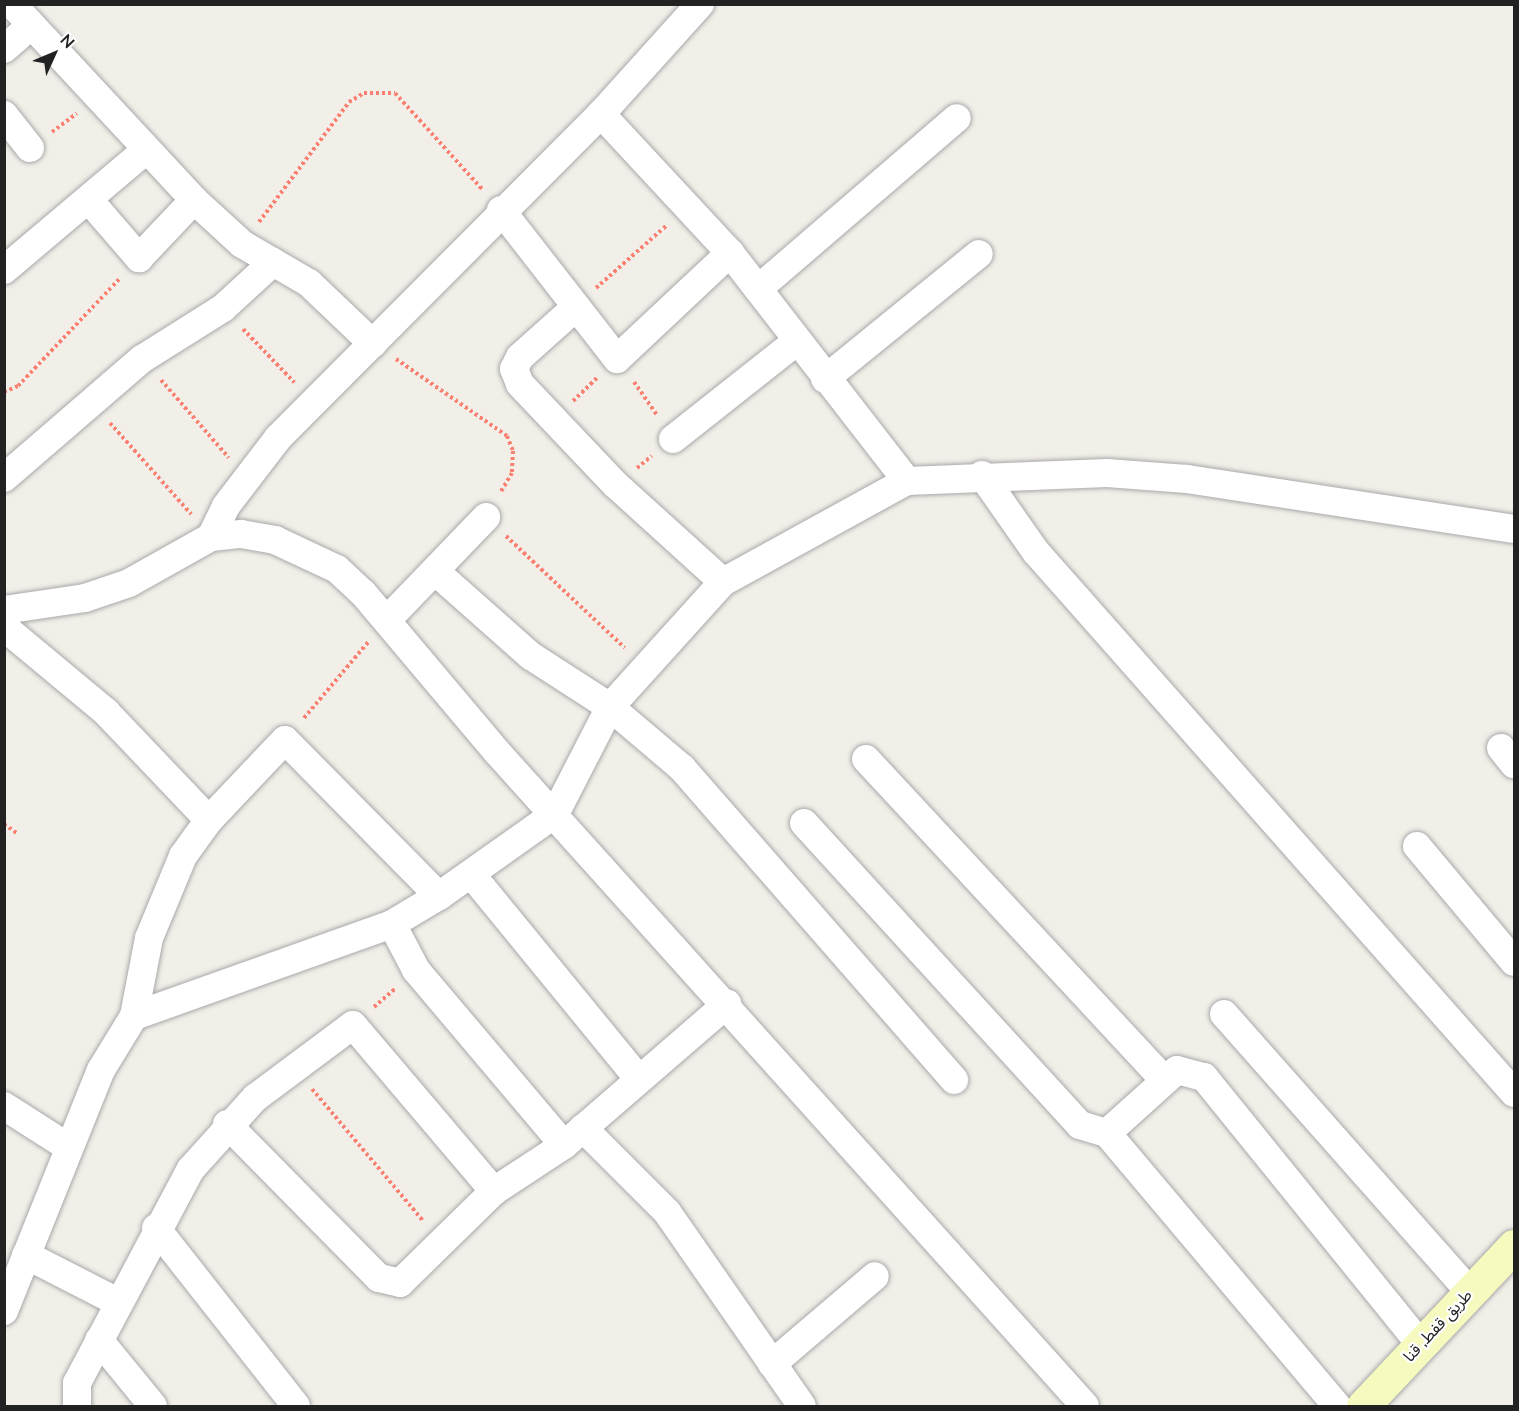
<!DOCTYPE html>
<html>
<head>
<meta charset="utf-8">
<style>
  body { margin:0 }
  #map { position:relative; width:1519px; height:1411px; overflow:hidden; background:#f2efe9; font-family:"Nunito Sans","Noto Sans Arabic",sans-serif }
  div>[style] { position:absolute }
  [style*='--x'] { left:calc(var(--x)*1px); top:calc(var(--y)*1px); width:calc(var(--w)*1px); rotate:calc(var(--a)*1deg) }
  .path>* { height:4px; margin-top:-2px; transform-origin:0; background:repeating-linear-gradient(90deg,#fa8072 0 3px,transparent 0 6px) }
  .roads { filter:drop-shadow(0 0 2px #a9a9a9) drop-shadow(0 0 2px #a9a9a9) }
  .street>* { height:28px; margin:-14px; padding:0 14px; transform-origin:14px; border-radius:14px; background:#fff }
  .secondary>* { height:33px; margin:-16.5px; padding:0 16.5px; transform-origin:16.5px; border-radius:16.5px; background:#f7fabf }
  span { translate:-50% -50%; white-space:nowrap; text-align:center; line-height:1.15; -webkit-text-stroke:4.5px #fff; paint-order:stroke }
  .street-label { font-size:16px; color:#222 }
  .frame { position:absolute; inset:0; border:6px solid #222; pointer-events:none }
  .north { position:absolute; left:24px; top:24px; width:60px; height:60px; -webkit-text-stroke:4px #fff; paint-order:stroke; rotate:46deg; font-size:16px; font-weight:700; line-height:24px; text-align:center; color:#222 }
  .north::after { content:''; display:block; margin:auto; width:21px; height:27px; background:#222; clip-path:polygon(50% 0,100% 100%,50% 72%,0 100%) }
</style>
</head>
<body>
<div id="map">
  <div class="path">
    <i style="--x:52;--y:132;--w:31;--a:-37"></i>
    <i style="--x:259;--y:222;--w:150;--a:-53.1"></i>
    <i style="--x:349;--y:102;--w:17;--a:-31"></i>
    <i style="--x:364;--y:93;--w:31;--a:0"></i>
    <i style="--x:395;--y:93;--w:130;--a:47.8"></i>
    <i style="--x:596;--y:288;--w:95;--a:-41.6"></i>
    <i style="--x:243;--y:329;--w:74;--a:46.1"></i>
    <i style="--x:396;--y:359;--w:135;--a:34.7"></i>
    <i style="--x:507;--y:436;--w:16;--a:68"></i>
    <i style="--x:513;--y:451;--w:22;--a:93"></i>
    <i style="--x:512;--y:473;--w:23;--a:121"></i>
    <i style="--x:161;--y:380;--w:103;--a:48.9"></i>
    <i style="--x:634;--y:382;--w:40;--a:55.1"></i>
    <i style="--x:4;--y:392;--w:15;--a:-23"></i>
    <i style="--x:18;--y:386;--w:150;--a:-46.6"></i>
    <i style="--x:573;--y:401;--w:35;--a:-44"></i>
    <i style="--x:110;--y:423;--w:122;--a:48.3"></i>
    <i style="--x:637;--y:468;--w:19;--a:-39"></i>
    <i style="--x:506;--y:536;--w:163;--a:43.3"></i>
    <i style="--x:304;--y:718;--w:101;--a:-49.8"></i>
    <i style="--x:4;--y:824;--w:17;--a:36"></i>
    <i style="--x:374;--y:1007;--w:29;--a:-41"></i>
    <i style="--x:312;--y:1089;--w:172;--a:49.9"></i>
  </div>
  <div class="roads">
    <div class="street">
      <i style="--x:12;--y:4;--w:267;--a:47.1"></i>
      <i style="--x:194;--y:200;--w:65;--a:42.5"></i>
      <i style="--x:242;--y:244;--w:78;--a:30.2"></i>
      <i style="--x:309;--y:283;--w:88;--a:43.6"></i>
      <i style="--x:4;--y:49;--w:35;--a:-41"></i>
      <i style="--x:601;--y:114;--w:190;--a:47.1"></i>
      <i style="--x:730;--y:253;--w:289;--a:52.2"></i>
      <i style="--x:4;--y:115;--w:42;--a:51.8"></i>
      <i style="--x:89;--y:200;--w:77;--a:49.2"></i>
      <i style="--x:139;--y:258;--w:80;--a:-46.5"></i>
      <i style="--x:501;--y:210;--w:189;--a:52.1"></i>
      <i style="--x:617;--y:359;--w:155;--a:-43.2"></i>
      <i style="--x:4;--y:270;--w:185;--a:-40.2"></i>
      <i style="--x:758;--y:289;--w:262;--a:-40.7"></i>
      <i style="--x:576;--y:307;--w:75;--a:138.2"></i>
      <i style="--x:520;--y:357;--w:13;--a:117"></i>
      <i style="--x:514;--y:369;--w:16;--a:68"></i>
      <i style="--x:520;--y:384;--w:139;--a:46.5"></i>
      <i style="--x:616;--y:485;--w:144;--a:42.2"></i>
      <i style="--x:825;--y:379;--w:198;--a:-39.1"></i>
      <i style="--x:673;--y:439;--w:157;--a:-38.3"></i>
      <i style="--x:982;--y:475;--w:94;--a:55"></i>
      <i style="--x:1036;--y:552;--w:722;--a:48.54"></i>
      <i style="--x:4;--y:478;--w:182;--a:-40.8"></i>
      <i style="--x:142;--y:359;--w:96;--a:-32.2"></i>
      <i style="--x:223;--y:308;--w:68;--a:-42.6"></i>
      <i style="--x:211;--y:537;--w:34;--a:-64"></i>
      <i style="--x:226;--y:506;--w:86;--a:-52.6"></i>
      <i style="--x:278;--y:438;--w:457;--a:-45.1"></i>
      <i style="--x:601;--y:114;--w:148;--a:-48"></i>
      <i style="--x:436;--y:572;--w:127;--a:41.5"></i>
      <i style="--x:531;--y:656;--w:94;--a:32.8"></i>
      <i style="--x:610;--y:707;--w:94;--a:40.3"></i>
      <i style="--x:682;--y:768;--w:414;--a:48.9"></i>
      <i style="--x:4;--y:610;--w:82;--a:-8.4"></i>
      <i style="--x:85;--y:598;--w:46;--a:-18.8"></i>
      <i style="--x:129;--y:583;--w:94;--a:-29.3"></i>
      <i style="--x:211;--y:537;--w:30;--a:-6"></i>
      <i style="--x:241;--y:534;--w:35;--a:10"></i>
      <i style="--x:275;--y:540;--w:68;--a:25.1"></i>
      <i style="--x:337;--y:569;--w:35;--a:43"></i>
      <i style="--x:363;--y:593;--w:208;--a:49.9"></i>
      <i style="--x:497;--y:752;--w:879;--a:48.04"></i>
      <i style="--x:387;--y:620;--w:143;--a:-46.1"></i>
      <i style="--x:4;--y:627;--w:133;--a:39.8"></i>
      <i style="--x:106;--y:712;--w:149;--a:46.4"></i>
      <i style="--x:1501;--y:748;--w:21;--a:51"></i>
      <i style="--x:866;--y:759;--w:437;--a:47.1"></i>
      <i style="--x:804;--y:823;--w:409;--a:47.6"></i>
      <i style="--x:1080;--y:1125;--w:28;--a:17"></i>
      <i style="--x:1107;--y:1133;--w:94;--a:-42"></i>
      <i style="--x:1177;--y:1070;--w:28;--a:15"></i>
      <i style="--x:1204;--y:1077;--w:345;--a:51"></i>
      <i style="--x:1417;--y:846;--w:151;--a:50.1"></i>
      <i style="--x:471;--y:874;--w:265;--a:50.7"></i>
      <i style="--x:392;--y:924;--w:52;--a:62.4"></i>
      <i style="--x:416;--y:970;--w:229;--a:49.8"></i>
      <i style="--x:1224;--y:1014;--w:371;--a:48.5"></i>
      <i style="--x:134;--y:1016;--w:274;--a:-19.6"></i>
      <i style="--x:392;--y:924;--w:55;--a:-30.8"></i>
      <i style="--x:439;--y:896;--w:142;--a:-35.3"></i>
      <i style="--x:555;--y:814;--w:120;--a:-62.8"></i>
      <i style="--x:610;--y:707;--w:169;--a:-47.9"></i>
      <i style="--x:723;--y:582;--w:210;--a:-28.8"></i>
      <i style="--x:907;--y:481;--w:200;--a:-2.3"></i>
      <i style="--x:1107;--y:473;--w:80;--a:4.3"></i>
      <i style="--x:1187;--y:479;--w:331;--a:8.7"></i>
      <i style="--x:4;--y:1106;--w:76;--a:32.6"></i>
      <i style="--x:227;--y:1124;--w:216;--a:45.4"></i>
      <i style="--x:379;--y:1278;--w:22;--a:13"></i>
      <i style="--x:400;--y:1283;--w:132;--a:-44.4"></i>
      <i style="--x:494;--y:1191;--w:84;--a:-33.3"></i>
      <i style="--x:564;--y:1145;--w:216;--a:-40.9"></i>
      <i style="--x:583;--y:1128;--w:119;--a:45"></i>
      <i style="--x:667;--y:1212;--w:236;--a:55.2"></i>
      <i style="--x:1107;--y:1133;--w:357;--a:49.9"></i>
      <i style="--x:156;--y:1228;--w:226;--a:51.8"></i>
      <i style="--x:26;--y:1255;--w:103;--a:27.1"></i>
      <i style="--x:4;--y:1311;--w:260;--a:-68.1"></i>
      <i style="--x:101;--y:1070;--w:63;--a:-58.6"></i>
      <i style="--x:134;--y:1016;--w:79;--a:-79.1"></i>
      <i style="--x:149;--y:938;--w:89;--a:-67.5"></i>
      <i style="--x:183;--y:856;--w:44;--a:-54.2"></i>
      <i style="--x:209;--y:820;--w:110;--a:-46.5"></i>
      <i style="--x:285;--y:740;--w:219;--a:45.4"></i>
      <i style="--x:99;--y:1340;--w:85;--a:50.7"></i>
      <i style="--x:772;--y:1364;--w:135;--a:-40.5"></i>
      <i style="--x:77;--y:1406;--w:23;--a:-90"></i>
      <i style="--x:77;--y:1383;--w:242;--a:-62"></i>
      <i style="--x:191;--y:1169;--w:96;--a:-48"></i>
      <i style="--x:255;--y:1098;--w:122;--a:-36.7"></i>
      <i style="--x:353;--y:1025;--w:218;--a:49.7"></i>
    </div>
    <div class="secondary">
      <i style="--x:1363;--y:1406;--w:220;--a:-46.7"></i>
    </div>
  </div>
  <div class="street-label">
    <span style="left:1438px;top:1326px;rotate:-47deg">طريق قفط, قنا</span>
  </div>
  <div class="frame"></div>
  <div class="north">N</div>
</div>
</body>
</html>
